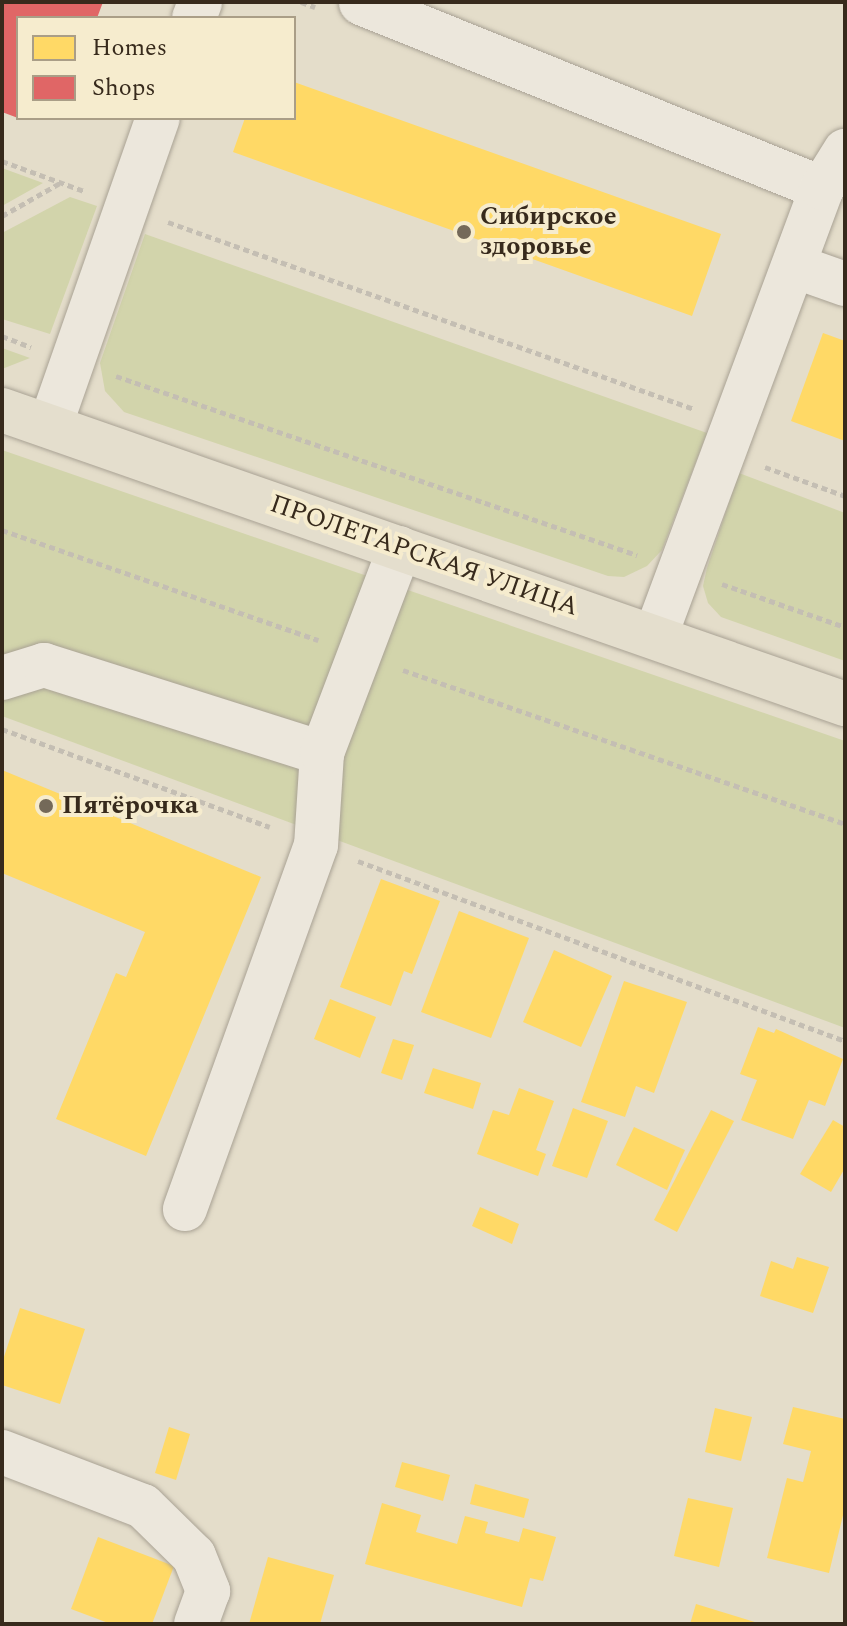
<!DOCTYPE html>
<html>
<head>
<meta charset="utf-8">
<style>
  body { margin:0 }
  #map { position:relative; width:847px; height:1626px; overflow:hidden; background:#e4ddca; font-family:Spectral,serif }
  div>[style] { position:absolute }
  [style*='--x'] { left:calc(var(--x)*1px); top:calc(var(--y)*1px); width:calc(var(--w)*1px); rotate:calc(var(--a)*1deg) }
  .green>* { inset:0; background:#d2d4ab }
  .homes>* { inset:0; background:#ffd966 }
  .shops>* { inset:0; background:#e06666 }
  .path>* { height:5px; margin-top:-2.5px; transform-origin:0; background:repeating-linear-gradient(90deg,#c4beb3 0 6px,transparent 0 10px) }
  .roads { filter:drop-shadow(0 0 2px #a9a294) drop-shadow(0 0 2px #a9a294) }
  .minor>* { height:44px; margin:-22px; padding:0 22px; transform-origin:22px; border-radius:22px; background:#ece7dc }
  .major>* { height:44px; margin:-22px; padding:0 22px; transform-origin:22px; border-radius:22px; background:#e4decd }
  .dots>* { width:22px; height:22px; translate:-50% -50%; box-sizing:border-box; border:4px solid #f6ecce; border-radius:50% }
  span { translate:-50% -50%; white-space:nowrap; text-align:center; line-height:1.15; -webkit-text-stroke:8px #f6ecce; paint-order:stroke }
  .poi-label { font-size:26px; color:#372a1c; font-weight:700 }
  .left { translate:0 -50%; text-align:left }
  .street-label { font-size:26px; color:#372a1c }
  .frame { position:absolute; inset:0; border:4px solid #372a1c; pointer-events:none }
  .legend { position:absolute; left:16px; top:16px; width:280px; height:104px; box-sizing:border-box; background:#f6ecce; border:2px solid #aa9e87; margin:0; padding:10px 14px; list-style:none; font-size:24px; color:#372a1c }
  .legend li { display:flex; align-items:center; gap:16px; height:40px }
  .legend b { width:40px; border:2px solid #aa9e87 }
</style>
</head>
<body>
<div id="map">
  <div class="green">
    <i style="clip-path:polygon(2px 168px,43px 183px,2px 206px)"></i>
    <i style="clip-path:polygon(70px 197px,97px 206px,50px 334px,2px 319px,2px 233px)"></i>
    <i style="clip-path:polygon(145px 234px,707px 433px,662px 550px,647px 566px,624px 577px,608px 576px,124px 412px,105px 391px,100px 363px)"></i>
    <i style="clip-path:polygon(2px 348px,30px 358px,2px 369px)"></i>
    <i style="clip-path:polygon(2px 450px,845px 741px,845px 1028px,2px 716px)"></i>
    <i style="clip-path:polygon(739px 473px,845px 513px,845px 661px,721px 617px,708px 603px,703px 586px,707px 568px)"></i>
  </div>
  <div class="homes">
    <i style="clip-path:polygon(294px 82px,721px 234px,692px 316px,233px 152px,245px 118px,294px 118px)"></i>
    <i style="clip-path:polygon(823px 333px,845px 341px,845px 441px,791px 421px)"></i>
    <i style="clip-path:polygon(2px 770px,261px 877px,146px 1156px,56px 1119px,116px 973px,126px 977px,145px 932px,2px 873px)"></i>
    <i style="clip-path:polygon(381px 879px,440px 901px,412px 974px,404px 971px,391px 1006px,340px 987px)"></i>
    <i style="clip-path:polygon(459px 911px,529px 938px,491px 1038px,421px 1012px)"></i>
    <i style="clip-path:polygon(554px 950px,612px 976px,581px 1047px,523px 1022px)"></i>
    <i style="clip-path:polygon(624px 981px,687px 1002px,654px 1093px,636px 1086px,625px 1117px,581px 1102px)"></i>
    <i style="clip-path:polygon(330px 999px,376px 1017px,360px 1058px,314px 1039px)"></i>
    <i style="clip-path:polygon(758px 1027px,774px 1033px,776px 1029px,843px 1059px,825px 1106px,809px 1100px,793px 1139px,741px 1120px,757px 1080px,740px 1074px)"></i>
    <i style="clip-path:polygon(393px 1039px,414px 1045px,402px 1080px,381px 1073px)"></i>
    <i style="clip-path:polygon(433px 1068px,481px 1083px,473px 1109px,424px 1093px)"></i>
    <i style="clip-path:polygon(519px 1088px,554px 1101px,536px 1150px,546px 1154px,538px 1176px,477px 1154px,493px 1110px,509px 1115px)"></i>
    <i style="clip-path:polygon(573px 1108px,608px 1121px,587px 1178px,552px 1166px)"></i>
    <i style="clip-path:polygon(711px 1110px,734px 1121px,677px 1232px,654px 1220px)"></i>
    <i style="clip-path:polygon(833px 1120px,845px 1127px,845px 1168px,831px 1192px,800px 1174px)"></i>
    <i style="clip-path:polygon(634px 1127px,685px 1150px,667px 1190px,616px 1165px)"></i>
    <i style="clip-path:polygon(480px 1207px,519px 1224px,512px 1244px,472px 1226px)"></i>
    <i style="clip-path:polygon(797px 1257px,829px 1267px,813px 1313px,760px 1296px,771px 1261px,793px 1269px)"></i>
    <i style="clip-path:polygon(20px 1308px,85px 1329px,60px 1404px,2px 1385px,2px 1363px)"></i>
    <i style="clip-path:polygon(793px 1407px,845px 1419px,845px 1507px,829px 1573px,767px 1558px,787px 1478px,803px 1482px,811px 1451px,783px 1444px)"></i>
    <i style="clip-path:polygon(715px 1408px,752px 1417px,741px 1461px,705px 1452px)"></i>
    <i style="clip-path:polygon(169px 1427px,190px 1434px,176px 1480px,155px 1473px)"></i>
    <i style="clip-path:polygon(402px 1462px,450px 1475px,443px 1501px,395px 1487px)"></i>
    <i style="clip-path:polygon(475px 1484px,529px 1499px,524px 1518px,470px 1504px)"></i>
    <i style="clip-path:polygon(688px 1498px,733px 1508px,719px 1567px,674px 1556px)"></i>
    <i style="clip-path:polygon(382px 1503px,421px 1515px,416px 1532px,457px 1544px,465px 1516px,488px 1522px,485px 1533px,519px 1542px,523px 1528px,556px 1537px,543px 1581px,530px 1578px,522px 1607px,365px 1564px)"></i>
    <i style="clip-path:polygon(98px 1537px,174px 1566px,152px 1624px,111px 1624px,71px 1609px)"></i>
    <i style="clip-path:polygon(268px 1557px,334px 1575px,320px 1624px,249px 1624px)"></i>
    <i style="clip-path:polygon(696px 1604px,758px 1623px,757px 1624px,690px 1624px)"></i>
  </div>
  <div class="shops">
    <i style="clip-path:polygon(2px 2px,103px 2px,97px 18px,18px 18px,18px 118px,2px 112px)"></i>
  </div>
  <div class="path">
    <i style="--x:301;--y:2;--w:15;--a:20"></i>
    <i style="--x:2;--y:161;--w:87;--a:20.1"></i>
    <i style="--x:2;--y:216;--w:67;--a:-29.6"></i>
    <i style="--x:168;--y:222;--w:558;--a:19.57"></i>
    <i style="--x:2;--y:336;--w:31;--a:21"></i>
    <i style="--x:116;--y:376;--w:551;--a:18.96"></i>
    <i style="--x:765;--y:467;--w:85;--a:19.9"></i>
    <i style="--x:2;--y:530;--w:335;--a:19.2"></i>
    <i style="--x:722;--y:584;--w:130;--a:19.3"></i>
    <i style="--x:403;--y:670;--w:468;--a:19.2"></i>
    <i style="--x:2;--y:729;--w:285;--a:20.1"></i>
    <i style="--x:358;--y:861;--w:519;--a:20.28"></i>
  </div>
  <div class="roads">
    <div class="minor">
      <i style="--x:361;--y:3;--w:497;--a:21.9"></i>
      <i style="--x:194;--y:18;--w:17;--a:-69"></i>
      <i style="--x:794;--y:266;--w:54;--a:19.4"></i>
      <i style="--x:50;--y:426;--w:326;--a:-70.7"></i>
      <i style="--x:655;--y:637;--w:479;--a:-69.6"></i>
      <i style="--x:822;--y:188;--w:44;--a:-58.1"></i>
      <i style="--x:2;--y:678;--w:44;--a:-17.2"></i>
      <i style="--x:44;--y:665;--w:292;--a:17.6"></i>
      <i style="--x:322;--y:753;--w:92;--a:93.7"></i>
      <i style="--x:316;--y:845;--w:387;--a:109.8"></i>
      <i style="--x:322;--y:753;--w:219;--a:-69.2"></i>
      <i style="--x:2;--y:1452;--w:151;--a:21"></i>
      <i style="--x:143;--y:1506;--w:71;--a:44.4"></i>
      <i style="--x:194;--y:1556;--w:38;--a:68"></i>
      <i style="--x:208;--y:1591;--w:35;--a:110"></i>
    </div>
    <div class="major">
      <i style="--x:2;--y:410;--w:893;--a:19.23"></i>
    </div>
  </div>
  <div class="dots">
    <i style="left:464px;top:232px;background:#746959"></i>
    <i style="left:46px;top:806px;background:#746959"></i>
  </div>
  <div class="poi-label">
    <span class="left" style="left:480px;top:232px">Сибирское<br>здоровье</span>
    <span class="left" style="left:62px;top:806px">Пятёрочка</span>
  </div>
  <div class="street-label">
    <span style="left:424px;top:556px;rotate:19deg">ПРОЛЕТАРСКАЯ УЛИЦА</span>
  </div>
  <div class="frame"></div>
  <ul class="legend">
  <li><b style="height:22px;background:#ffd966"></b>Homes</li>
  <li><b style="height:22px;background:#e06666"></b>Shops</li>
  </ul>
</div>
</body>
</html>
